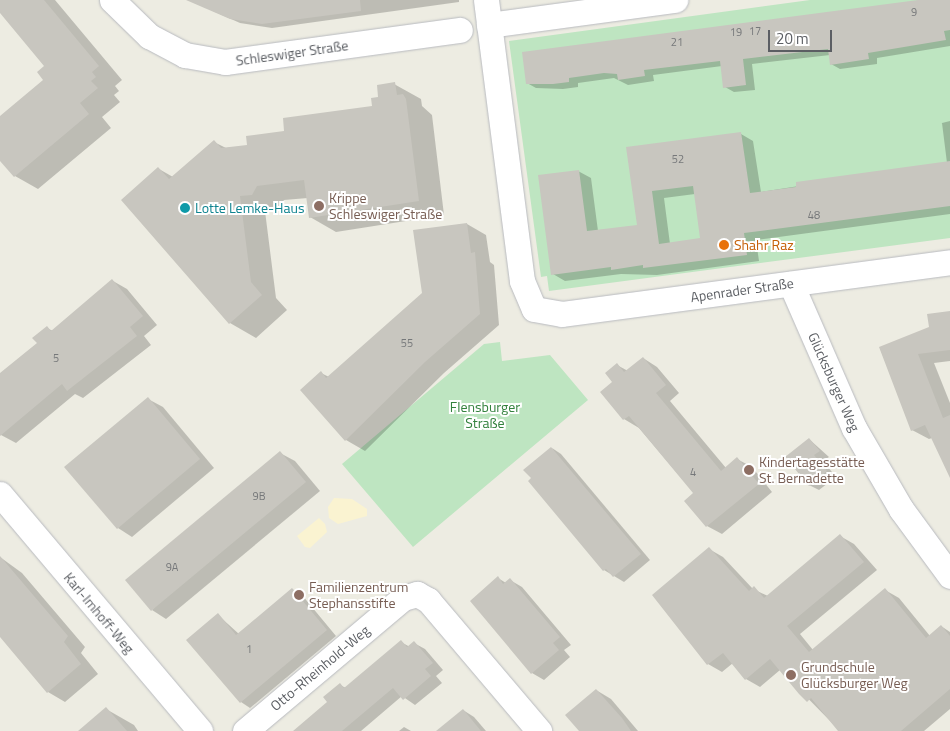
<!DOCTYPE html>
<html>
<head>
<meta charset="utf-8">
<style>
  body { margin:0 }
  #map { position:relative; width:950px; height:731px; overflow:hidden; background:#edece2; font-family:"Titillium Web",sans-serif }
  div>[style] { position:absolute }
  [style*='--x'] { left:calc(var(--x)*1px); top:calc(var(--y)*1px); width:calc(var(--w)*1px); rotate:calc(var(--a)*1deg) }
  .green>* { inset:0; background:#bee5c1 }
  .sand>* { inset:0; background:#faf3d1 }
  .shadow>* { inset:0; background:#0003 }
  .building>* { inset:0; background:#c8c6bf }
  .roads { filter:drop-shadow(0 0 1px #b8babf) drop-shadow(0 0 1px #b8babf) }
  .minor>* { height:25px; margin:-12.5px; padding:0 12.5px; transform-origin:12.5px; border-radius:12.5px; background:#fff }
  .dots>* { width:14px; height:14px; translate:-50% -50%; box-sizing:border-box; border:2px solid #fff; border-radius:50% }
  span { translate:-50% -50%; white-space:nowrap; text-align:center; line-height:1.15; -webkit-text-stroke:4px #fff; paint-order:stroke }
  .number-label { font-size:11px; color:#76787a }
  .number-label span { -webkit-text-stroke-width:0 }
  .street-label { font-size:14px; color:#5b5e63 }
  .education-label { font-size:14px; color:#785e54 }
  .left { translate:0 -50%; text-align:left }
  .culture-label { font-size:14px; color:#0d838f }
  .food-label { font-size:14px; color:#c56008 }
  .park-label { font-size:14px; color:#33813d }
  .scale { position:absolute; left:768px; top:30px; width:64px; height:22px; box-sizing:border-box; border:2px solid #5b5e63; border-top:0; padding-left:6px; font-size:15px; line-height:18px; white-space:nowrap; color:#5b5e63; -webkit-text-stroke:4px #fff; paint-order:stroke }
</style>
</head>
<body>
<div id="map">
  <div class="green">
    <i style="clip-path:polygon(810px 0,950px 0,950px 238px,549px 291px,547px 276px,541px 277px,509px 41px)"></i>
    <i style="clip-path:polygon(500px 342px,502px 361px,550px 355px,588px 400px,413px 547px,342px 464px,484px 344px)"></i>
  </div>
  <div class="sand">
    <i style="clip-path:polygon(334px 498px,352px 499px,367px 509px,367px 516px,338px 524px,329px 518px,328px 507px)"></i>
    <i style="clip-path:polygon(319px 518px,325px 524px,327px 532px,310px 548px,305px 547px,297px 536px)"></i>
  </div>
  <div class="shadow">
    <i style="clip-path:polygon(0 0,55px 0,122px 80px,115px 86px,119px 91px,114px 95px,120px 102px,102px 117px,111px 128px,38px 189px,15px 176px,0 159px,0 117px,45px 80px,45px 66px,0 11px)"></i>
    <i style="clip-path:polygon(202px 0,459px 0,459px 2px,272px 28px,240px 23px,213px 11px)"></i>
    <i style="clip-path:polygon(925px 0,950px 0,950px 46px,877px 58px,877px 64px,840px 69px,831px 64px,830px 55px,752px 64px,755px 90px,734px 92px,725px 87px,722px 66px,653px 75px,654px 81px,628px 85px,614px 78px,578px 83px,578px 87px,563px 89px,536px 88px,527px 83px)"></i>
    <i style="clip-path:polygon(394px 84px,421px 99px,422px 106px,432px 115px,444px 215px,336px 232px,310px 217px,308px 198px,284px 200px,278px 210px,265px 211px,276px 298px,287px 310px,256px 338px,230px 323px,159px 169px,173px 177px,214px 142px,226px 148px,248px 146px,373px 107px)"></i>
    <i style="clip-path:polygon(evenodd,950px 121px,950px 214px,756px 240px,759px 261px,657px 275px,621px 274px,565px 281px,553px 274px,578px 171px,591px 178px,598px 231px,638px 227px,627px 148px,741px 134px,753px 141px,761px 192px,947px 163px,942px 123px,950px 121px,695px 194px,701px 239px,670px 244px,664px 198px,695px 194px)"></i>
    <i style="clip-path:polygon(467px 224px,486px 235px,490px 262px,494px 265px,499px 325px,444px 373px,365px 451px,346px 440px,321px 373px,329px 377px,424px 294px)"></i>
    <i style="clip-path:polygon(113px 281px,127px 289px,157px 325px,144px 336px,151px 345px,83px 398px,75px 394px,16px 443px,1px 435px,0 375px,39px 343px,47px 328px,53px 331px)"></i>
    <i style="clip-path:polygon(950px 312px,950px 361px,934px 363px,950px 403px,950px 475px,932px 438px,929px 439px,912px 430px,880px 348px,930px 328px)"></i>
    <i style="clip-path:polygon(643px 358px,657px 367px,679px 393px,670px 401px,726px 468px,737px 459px,752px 467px,772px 492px,722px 534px,707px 526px,695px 494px,639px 428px,624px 419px,613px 382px,617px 365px,628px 371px)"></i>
    <i style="clip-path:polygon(148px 399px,163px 407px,214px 468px,132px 537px,118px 528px)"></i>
    <i style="clip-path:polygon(809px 439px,829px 457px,823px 461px,836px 477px,819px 490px,809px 485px)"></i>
    <i style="clip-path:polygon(552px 448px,561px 454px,650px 560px,624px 582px,604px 570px)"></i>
    <i style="clip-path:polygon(280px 453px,295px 461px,320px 491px,166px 619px,152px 610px)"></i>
    <i style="clip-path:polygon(840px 536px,854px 544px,877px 570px,800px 634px,813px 650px,885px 590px,899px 598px,930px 636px,941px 626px,950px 632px,950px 709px,924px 731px,840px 731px,780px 670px,760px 687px,746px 679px,733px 663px,722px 672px,708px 664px,654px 595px,709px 549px,723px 557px,753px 589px,768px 596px)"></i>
    <i style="clip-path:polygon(0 557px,22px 573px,85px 647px,81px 653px,98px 674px,65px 702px,48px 692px,0 635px)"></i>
    <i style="clip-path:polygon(498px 578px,506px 583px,510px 580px,522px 587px,571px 645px,564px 650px,570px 657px,544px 680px,532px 673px)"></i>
    <i style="clip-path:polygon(292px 589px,302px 595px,336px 636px,250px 708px,241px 702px,218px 615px,239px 634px)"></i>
    <i style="clip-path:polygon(401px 642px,410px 647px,414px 643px,425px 649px,443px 670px,436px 676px,442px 683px,415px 705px,402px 696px,361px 731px,295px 731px,329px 702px,340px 685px,346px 688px)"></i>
    <i style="clip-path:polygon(596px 690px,611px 699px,638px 731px,581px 731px)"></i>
    <i style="clip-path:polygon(106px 709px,134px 725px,138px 731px,79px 731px)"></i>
    <i style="clip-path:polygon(463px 710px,474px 717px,486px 731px,438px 731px)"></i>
    <i style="clip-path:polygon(404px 727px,411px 731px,399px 731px)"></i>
  </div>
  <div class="building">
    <i style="clip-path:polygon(0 0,44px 0,99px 66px,92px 72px,96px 77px,91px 81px,98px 88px,80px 103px,89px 114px,14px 177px,0 161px,0 116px,43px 80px,37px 72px,44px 66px,0 13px)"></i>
    <i style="clip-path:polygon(186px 0,360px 0,361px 11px,262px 24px,230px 19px)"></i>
    <i style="clip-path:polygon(918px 0,950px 0,950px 30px,944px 31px,946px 40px,868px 53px,869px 59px,830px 65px,828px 49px,743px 59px,746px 85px,723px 88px,720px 61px,644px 70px,645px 76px,618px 80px,617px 74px,604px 73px,569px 78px,569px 82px,553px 84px,526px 84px,522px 52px)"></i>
    <i style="clip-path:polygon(395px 82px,397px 95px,403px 94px,406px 99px,419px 201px,309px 218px,304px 180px,257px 186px,252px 195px,240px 196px,251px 282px,262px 295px,229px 324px,121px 200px,158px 167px,169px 179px,214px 140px,221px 148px,247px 145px,246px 136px,284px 131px,283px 118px,372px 106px,371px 98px,378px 97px,377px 85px)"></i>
    <i style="clip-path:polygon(evenodd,741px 132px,750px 193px,796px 187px,796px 182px,950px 161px,950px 206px,744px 233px,747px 255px,643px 268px,643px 265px,611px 270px,611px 267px,551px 275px,538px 175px,579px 170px,587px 231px,637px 225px,626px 147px,741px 132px,693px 186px,700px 238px,659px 244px,652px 191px,693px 186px)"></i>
    <i style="clip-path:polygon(467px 223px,471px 253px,475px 252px,480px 314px,425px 362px,345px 441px,300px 390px,321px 371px,326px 378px,422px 293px,413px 230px)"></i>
    <i style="clip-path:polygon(112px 279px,143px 316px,130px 327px,137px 336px,67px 391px,62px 384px,0 436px,0 373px,37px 343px,32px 338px,47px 326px,51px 331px)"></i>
    <i style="clip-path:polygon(950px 311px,950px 350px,918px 354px,943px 418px,950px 415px,950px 478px,925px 425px,911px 431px,879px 347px,929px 327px,927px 314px)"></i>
    <i style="clip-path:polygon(643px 357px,666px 385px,656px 393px,721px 471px,737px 457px,759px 484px,706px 527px,684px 501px,693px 493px,629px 416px,623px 420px,600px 392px,612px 382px,605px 373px,617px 363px,624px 372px)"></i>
    <i style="clip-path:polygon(148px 397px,200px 459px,117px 529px,64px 467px)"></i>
    <i style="clip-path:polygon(809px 438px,820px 451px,814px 455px,827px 471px,809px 486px,785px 457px)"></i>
    <i style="clip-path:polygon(551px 447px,641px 554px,613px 577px,606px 569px,603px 571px,528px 481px,531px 478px,523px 470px)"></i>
    <i style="clip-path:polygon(280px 451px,306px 482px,151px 611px,125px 580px)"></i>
    <i style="clip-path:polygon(840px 534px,864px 562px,787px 626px,809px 652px,885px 588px,926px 638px,941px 625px,950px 636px,950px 689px,901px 731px,838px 731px,811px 698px,807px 702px,799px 694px,770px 659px,745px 680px,723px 653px,707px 665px,652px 595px,709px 547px,749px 591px,754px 586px,764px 598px)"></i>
    <i style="clip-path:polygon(0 556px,68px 636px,64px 642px,81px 664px,47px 693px,0 637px)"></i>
    <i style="clip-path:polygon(498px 576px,503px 584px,510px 578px,560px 637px,553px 643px,559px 650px,531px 674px,470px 601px)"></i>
    <i style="clip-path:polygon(292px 588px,327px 630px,240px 703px,186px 640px,218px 613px,236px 635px)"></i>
    <i style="clip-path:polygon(401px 640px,407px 647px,414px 641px,433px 663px,425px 669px,431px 676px,403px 700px,393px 688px,342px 731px,293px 731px,327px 702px,323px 697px,340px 683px,344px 688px)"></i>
    <i style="clip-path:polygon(596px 689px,622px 718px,631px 731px,579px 731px,565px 715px)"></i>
    <i style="clip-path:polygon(106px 707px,127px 731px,78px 731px)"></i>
    <i style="clip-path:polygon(463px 709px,481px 731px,436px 731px)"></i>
  </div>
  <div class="roads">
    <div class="minor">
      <i style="--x:112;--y:0;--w:52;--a:44.2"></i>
      <i style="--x:149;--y:36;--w:41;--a:27.8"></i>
      <i style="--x:185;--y:55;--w:41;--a:9.9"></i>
      <i style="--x:225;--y:62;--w:237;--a:-7.8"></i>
      <i style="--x:486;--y:0;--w:283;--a:82.7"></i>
      <i style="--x:522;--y:281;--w:30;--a:67"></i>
      <i style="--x:534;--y:309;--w:28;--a:10"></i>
      <i style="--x:562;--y:314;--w:391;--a:-7.6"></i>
      <i style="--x:489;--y:25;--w:188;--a:-7.7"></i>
      <i style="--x:791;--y:284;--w:157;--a:66.4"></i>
      <i style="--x:854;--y:428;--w:94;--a:59.9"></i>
      <i style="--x:901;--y:509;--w:83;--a:53.8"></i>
      <i style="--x:0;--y:494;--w:310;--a:49.8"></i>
      <i style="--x:245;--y:731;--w:207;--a:-40.1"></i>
      <i style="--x:403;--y:598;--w:15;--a:-16"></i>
      <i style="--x:417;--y:594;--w:13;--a:29"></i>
      <i style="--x:428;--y:600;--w:172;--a:49.7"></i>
    </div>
  </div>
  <div class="dots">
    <i style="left:319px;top:206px;background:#8d6e63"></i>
    <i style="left:185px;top:208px;background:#0f9aa8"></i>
    <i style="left:724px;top:245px;background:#e8710a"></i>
    <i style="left:749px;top:470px;background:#8d6e63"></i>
    <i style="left:299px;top:595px;background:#8d6e63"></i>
    <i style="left:791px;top:675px;background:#8d6e63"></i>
  </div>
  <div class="number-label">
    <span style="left:914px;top:12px">9</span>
    <span style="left:755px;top:31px">17</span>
    <span style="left:736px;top:32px">19</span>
    <span style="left:677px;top:42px">21</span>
    <span style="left:678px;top:159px">52</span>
    <span style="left:814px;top:215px">48</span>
    <span style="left:407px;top:343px">55</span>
    <span style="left:56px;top:358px">5</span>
    <span style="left:693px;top:472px">4</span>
    <span style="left:259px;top:496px">9B</span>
    <span style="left:172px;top:567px">9A</span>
    <span style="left:249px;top:649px">1</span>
  </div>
  <div class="street-label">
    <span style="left:292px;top:53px;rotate:-8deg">Schleswiger Straße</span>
    <span style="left:742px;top:290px;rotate:-8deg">Apenrader Straße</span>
    <span style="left:834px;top:382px;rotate:66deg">Glücksburger Weg</span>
    <span style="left:99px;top:613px;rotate:50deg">Karl-Imhoff-Weg</span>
    <span style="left:320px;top:668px;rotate:-40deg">Otto-Rheinhold-Weg</span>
  </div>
  <div class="education-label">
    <span class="left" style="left:329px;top:206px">Krippe<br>Schleswiger Straße</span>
    <span class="left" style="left:759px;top:470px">Kindertagesstätte<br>St. Bernadette</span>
    <span class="left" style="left:309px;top:595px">Familienzentrum<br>Stephansstifte</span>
    <span class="left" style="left:801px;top:675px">Grundschule<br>Glücksburger Weg</span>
  </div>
  <div class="culture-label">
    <span class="left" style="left:195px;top:208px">Lotte Lemke-Haus</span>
  </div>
  <div class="food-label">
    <span class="left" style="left:734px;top:245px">Shahr Raz</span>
  </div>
  <div class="park-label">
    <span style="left:485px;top:415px">Flensburger<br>Straße</span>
  </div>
  <div class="scale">20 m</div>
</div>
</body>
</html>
